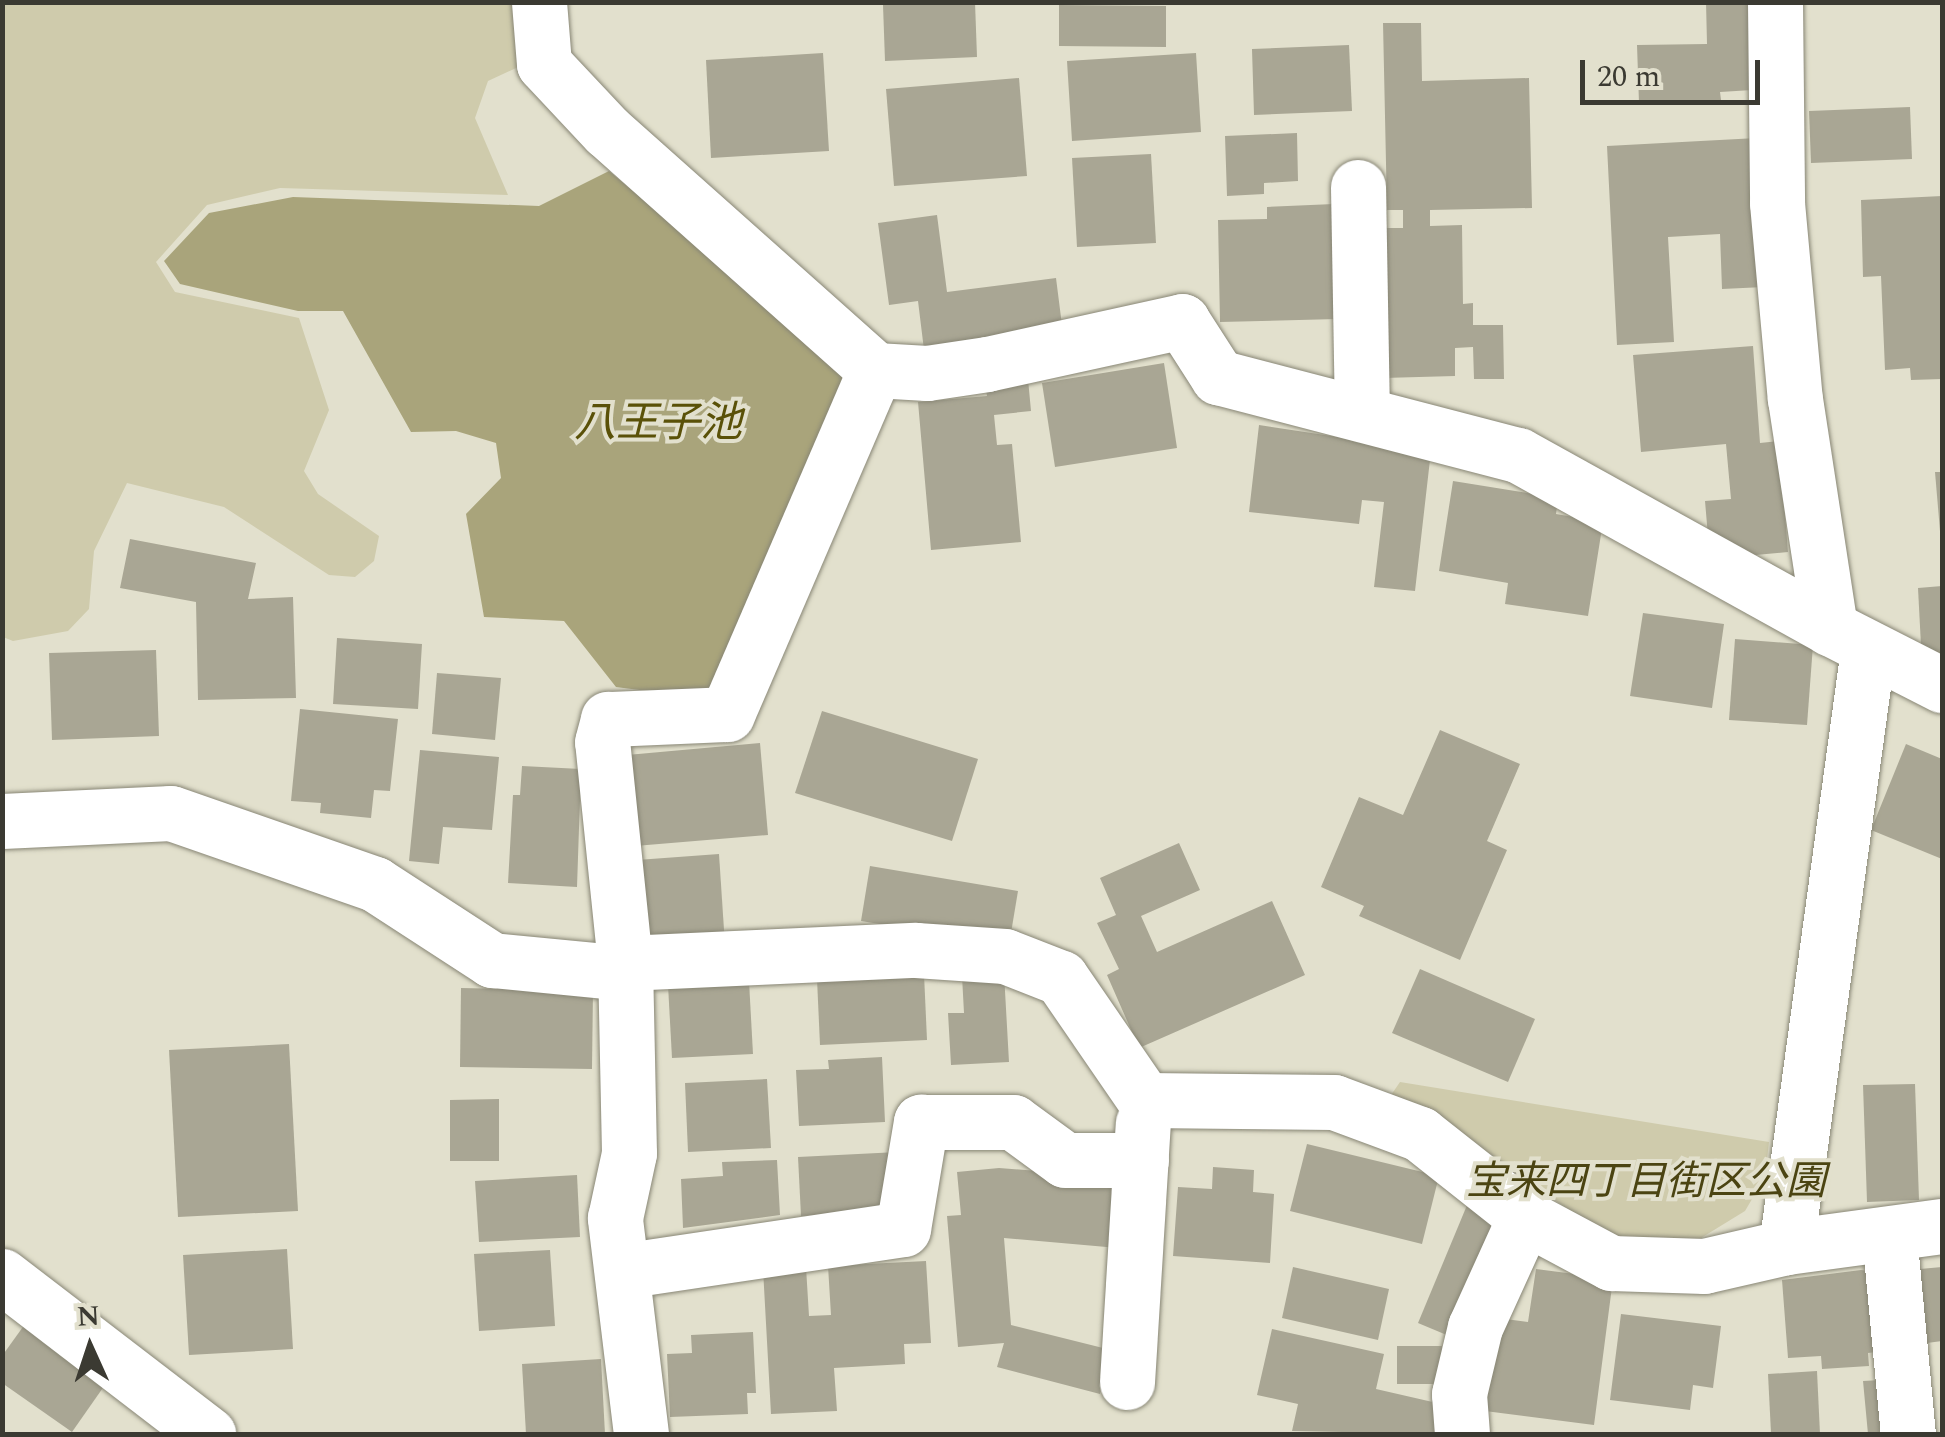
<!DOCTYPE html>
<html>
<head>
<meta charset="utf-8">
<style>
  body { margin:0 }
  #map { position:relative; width:1945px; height:1437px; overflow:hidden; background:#e2e0cd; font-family:Spectral,"Noto Sans JP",serif }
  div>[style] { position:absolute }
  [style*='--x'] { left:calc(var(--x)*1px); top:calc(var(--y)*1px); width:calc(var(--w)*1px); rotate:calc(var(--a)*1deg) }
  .green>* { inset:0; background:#cfcbac }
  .water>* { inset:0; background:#a9a47b }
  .building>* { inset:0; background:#a9a694 }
  .roads { filter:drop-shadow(0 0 2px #888675) drop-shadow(0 0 2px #888675) }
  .minor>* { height:55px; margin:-27.5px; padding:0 27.5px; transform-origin:27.5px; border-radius:27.5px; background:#fff }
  span { translate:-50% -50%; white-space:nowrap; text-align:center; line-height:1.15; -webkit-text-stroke:8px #e2e0cd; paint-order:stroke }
  .park-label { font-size:40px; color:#4b4412; font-style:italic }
  .water-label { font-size:42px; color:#5a5108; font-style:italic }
  .frame { position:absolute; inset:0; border:5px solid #3b3a32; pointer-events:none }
  .north { position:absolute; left:40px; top:1297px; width:100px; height:100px; -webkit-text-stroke:8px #e2e0cd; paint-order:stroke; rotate:357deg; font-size:28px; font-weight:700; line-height:40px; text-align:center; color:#3b3a32 }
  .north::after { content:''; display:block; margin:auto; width:35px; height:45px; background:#3b3a32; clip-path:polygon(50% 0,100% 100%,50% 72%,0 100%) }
  .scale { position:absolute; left:1580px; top:60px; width:180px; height:45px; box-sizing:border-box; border:5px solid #3b3a32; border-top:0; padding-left:12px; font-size:30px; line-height:35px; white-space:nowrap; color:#3b3a32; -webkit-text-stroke:8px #e2e0cd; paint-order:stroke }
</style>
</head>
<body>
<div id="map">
  <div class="green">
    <i style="clip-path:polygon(2px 3px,524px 3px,529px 62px,488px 81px,475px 118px,508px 195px,280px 188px,207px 205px,156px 262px,175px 292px,299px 318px,329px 410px,304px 471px,318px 494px,379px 536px,374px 561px,355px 577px,329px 575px,224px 507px,127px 483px,94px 551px,89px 609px,68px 631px,13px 641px,3px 637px)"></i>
    <i style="clip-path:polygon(1400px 1082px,1769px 1142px,1765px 1177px,1745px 1211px,1701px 1238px,1658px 1247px,1608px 1238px,1448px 1124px,1389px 1098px)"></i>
  </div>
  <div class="water">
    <i style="clip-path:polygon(609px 171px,853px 375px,718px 700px,616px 687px,564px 621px,484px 617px,466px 514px,501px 478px,496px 443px,456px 431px,411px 432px,343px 311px,298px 311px,180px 284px,164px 261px,209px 213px,293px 197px,539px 206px)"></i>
  </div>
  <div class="building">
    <i style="clip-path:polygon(975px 2px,977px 57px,885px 61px,883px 5px)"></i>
    <i style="clip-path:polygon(1706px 2px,1748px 2px,1752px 90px,1720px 92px,1721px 100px,1639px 103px,1637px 45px,1707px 44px)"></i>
    <i style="clip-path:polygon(1059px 5px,1166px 6px,1166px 47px,1059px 46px)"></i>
    <i style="clip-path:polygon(1383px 23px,1421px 23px,1422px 81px,1529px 78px,1532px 208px,1430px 210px,1430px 226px,1462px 225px,1463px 304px,1473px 303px,1473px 325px,1503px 325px,1504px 379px,1474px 379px,1473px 347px,1455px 348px,1455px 376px,1383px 378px,1380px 228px,1403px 228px,1403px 210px,1387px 210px)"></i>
    <i style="clip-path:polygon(1349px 45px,1352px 111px,1254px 115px,1252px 49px)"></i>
    <i style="clip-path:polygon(823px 53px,829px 151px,711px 158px,706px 60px)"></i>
    <i style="clip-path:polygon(1196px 53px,1201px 132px,1072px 141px,1067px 61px)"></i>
    <i style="clip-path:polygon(1019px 78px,1027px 176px,894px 186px,886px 89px)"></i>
    <i style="clip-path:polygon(1910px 107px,1912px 159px,1811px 163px,1809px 111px)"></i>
    <i style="clip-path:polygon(1297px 133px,1298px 181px,1264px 183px,1264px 194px,1227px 196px,1225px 136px)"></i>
    <i style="clip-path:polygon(1757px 138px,1764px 287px,1722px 289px,1720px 234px,1668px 237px,1674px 342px,1617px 345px,1607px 146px)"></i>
    <i style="clip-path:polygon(1151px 154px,1156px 243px,1077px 247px,1072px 158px)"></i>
    <i style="clip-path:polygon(1942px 196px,1942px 379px,1911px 380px,1910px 368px,1885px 370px,1881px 276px,1863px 277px,1861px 200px)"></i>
    <i style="clip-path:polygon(1334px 204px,1337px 319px,1220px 322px,1218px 220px,1267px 219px,1267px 207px)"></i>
    <i style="clip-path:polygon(937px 215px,947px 292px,1056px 278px,1064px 341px,925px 358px,918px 301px,889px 305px,878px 223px)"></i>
    <i style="clip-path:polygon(1753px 346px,1760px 443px,1779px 441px,1788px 552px,1734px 557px,1709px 548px,1705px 501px,1731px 499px,1726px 444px,1641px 452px,1633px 355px)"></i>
    <i style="clip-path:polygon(1164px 363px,1177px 448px,1055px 467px,1042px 383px)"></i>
    <i style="clip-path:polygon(1028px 379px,1031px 411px,994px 415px,997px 445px,1012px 444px,1021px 542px,931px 550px,918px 402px,987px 396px,985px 384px)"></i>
    <i style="clip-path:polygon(1259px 425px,1431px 451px,1415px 591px,1374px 587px,1384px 502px,1362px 500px,1359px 524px,1249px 512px)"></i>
    <i style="clip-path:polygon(1935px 472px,1942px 472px,1942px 531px,1940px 531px)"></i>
    <i style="clip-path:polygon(1453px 481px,1558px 498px,1556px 514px,1603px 522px,1588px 616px,1505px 604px,1508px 583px,1439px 571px)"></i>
    <i style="clip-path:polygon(130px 539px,256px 563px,248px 599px,293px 597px,296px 698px,198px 700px,196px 602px,120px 588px)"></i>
    <i style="clip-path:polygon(1942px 586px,1942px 664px,1922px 665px,1918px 588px)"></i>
    <i style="clip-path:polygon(1643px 613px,1724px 624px,1712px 708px,1630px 696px)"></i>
    <i style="clip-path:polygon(337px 638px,422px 644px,418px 709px,333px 704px)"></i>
    <i style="clip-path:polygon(1735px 639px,1813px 645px,1807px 725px,1729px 720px)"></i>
    <i style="clip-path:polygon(156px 650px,159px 736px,52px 740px,49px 653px)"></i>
    <i style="clip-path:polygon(437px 673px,501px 678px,495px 740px,432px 734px)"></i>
    <i style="clip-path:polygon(300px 709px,398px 719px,390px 791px,374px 790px,371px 818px,320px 813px,321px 803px,291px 801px)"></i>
    <i style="clip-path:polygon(822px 711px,978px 759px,952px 841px,795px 793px)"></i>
    <i style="clip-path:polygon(1440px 730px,1520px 764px,1487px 841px,1507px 850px,1460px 960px,1359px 916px,1364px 906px,1321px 887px,1359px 797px,1403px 815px)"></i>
    <i style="clip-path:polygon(760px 743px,768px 835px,635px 846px,627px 755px)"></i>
    <i style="clip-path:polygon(1906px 744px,1942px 759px,1942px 859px,1871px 830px)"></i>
    <i style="clip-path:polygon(420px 750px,499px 757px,492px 830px,443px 827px,439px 864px,409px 861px)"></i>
    <i style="clip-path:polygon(522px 766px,581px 769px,577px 887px,508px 883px,513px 795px,520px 795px)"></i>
    <i style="clip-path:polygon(1179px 843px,1200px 890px,1141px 916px,1157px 952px,1272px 901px,1305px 975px,1139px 1048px,1107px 975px,1119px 969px,1097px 923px,1116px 915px,1100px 878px)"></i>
    <i style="clip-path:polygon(719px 854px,725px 945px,643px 950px,637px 860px)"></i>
    <i style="clip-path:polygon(870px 866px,1018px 891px,1009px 945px,861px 921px)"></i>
    <i style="clip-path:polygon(1420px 969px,1535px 1019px,1508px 1082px,1392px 1033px)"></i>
    <i style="clip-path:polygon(1004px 973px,1009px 1062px,951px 1065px,948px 1013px,964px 1013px,962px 976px)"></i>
    <i style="clip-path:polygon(924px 974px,927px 1040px,820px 1045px,817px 979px)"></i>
    <i style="clip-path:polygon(749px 981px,753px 1054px,672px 1058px,668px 985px)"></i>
    <i style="clip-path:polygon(461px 988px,593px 991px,592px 1069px,460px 1067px)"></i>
    <i style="clip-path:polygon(289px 1044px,298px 1211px,178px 1217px,169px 1050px)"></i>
    <i style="clip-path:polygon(882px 1057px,885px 1122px,799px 1126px,796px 1070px,829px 1069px,828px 1060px)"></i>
    <i style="clip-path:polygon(767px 1079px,771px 1148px,688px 1152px,685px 1083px)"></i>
    <i style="clip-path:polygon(1915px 1084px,1919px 1200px,1867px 1202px,1863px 1085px)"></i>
    <i style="clip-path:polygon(499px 1099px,499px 1161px,450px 1161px,450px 1100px)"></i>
    <i style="clip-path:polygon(1307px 1144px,1439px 1176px,1422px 1244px,1290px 1211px)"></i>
    <i style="clip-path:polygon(898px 1152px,901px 1211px,801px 1216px,798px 1157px)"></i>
    <i style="clip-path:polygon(777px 1160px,780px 1215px,683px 1228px,681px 1179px,723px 1176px,722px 1162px)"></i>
    <i style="clip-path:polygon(1213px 1167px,1254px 1170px,1253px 1192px,1274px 1194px,1270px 1263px,1173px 1256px,1178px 1187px,1212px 1189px)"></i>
    <i style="clip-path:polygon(999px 1168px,1124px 1178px,1118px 1248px,1004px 1238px,1011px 1325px,1111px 1350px,1100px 1394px,997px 1367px,1004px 1343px,958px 1347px,947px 1216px,961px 1215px,957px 1172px)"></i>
    <i style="clip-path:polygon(577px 1175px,580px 1237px,479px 1242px,475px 1181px)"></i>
    <i style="clip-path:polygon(1470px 1198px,1513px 1216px,1461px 1341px,1418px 1323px)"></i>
    <i style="clip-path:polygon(287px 1249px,293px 1349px,189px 1355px,183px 1255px)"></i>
    <i style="clip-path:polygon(550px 1250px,555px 1326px,479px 1331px,474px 1254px)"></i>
    <i style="clip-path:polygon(926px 1261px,931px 1343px,904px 1344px,905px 1364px,834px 1368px,837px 1411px,771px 1414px,763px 1269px,806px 1267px,809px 1316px,831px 1315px,828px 1266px)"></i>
    <i style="clip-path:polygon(1293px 1267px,1389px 1289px,1378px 1340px,1282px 1318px)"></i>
    <i style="clip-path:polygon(1942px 1267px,1942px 1341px,1927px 1343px,1920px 1269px)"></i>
    <i style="clip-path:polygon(1536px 1269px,1613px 1279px,1594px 1425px,1485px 1411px,1498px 1318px,1528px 1322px)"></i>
    <i style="clip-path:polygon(1861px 1270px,1886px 1273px,1892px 1350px,1868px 1353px,1869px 1366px,1822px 1369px,1821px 1356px,1788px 1358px,1782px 1280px)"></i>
    <i style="clip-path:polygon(1621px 1314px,1721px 1326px,1713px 1388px,1693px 1385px,1690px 1410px,1610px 1400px)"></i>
    <i style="clip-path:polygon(25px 1324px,107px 1382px,72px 1432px,2px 1383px,2px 1356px)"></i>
    <i style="clip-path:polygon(1272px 1329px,1384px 1354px,1376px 1389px,1450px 1406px,1444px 1434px,1292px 1431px,1298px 1404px,1257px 1395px)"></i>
    <i style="clip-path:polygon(753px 1332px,756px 1393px,747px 1393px,748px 1414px,670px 1417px,667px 1354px,692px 1353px,691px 1335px)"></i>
    <i style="clip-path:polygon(1397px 1346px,1442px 1346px,1442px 1384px,1397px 1384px)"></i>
    <i style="clip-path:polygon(601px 1359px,605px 1434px,526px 1434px,522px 1364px)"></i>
    <i style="clip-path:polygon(1817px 1371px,1820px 1434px,1771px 1433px,1768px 1374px)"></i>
    <i style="clip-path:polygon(1899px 1379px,1904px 1434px,1868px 1434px,1863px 1381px)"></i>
  </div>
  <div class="roads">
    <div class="minor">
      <i style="--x:539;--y:2;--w:62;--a:85.4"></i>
      <i style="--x:544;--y:64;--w:92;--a:46.8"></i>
      <i style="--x:607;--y:131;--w:359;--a:41.7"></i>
      <i style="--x:875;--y:370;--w:52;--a:3.3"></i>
      <i style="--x:927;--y:373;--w:61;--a:-8.5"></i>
      <i style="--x:987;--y:364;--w:200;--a:-12.4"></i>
      <i style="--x:1182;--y:321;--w:67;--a:57.3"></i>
      <i style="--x:1218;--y:377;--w:310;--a:14.6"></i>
      <i style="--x:1518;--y:455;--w:357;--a:29"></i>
      <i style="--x:1775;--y:2;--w:201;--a:89.4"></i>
      <i style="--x:1777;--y:203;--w:197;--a:84.8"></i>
      <i style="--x:1795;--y:399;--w:232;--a:81.3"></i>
      <i style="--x:1830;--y:628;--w:126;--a:27"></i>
      <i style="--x:1358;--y:187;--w:227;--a:89"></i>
      <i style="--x:2;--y:821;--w:169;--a:-2.7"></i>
      <i style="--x:171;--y:813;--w:216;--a:19.2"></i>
      <i style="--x:375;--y:884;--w:140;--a:33"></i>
      <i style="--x:492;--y:960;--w:133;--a:5.6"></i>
      <i style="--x:625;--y:963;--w:291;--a:-2.6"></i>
      <i style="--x:916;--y:950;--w:89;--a:3.9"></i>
      <i style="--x:1005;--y:956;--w:60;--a:21.4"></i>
      <i style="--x:1061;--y:978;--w:148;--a:55.5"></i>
      <i style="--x:1145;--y:1100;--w:189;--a:0.6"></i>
      <i style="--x:1334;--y:1102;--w:92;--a:20.4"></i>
      <i style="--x:1420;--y:1134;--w:134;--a:38.3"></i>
      <i style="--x:1525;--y:1217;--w:98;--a:28.1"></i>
      <i style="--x:1611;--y:1263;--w:93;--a:1.8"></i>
      <i style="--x:1704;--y:1266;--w:84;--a:-13"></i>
      <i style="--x:1786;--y:1247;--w:157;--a:-7.7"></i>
      <i style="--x:1889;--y:1234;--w:201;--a:84.6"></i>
      <i style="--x:1786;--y:1247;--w:604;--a:-82.19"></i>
      <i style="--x:622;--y:1271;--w:284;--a:-8.5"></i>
      <i style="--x:903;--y:1229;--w:109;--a:-80.5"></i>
      <i style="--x:921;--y:1122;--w:92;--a:0"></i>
      <i style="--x:1013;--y:1122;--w:64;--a:36.2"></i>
      <i style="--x:1065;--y:1160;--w:76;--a:0"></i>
      <i style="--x:2;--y:1276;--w:260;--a:37.5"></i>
      <i style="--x:1127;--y:1382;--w:259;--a:-86.5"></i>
      <i style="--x:641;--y:1434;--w:218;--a:-96.9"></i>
      <i style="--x:615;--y:1218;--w:66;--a:-77.8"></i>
      <i style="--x:629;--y:1153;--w:190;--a:-91.2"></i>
      <i style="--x:625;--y:963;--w:222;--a:-95.9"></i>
      <i style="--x:602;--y:742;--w:24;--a:-75"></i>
      <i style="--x:608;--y:719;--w:119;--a:-2.4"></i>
      <i style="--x:727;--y:714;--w:374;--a:-66.7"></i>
      <i style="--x:1462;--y:1434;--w:40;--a:-94.3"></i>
      <i style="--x:1459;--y:1394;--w:69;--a:-76.6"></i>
      <i style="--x:1475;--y:1327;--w:121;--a:-65.6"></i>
    </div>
  </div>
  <div class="park-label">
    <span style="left:1646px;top:1183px">宝来四丁目街区公園</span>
  </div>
  <div class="water-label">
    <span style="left:658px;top:424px">八王子池</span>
  </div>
  <div class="frame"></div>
  <div class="north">N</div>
  <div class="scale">20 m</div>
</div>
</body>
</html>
